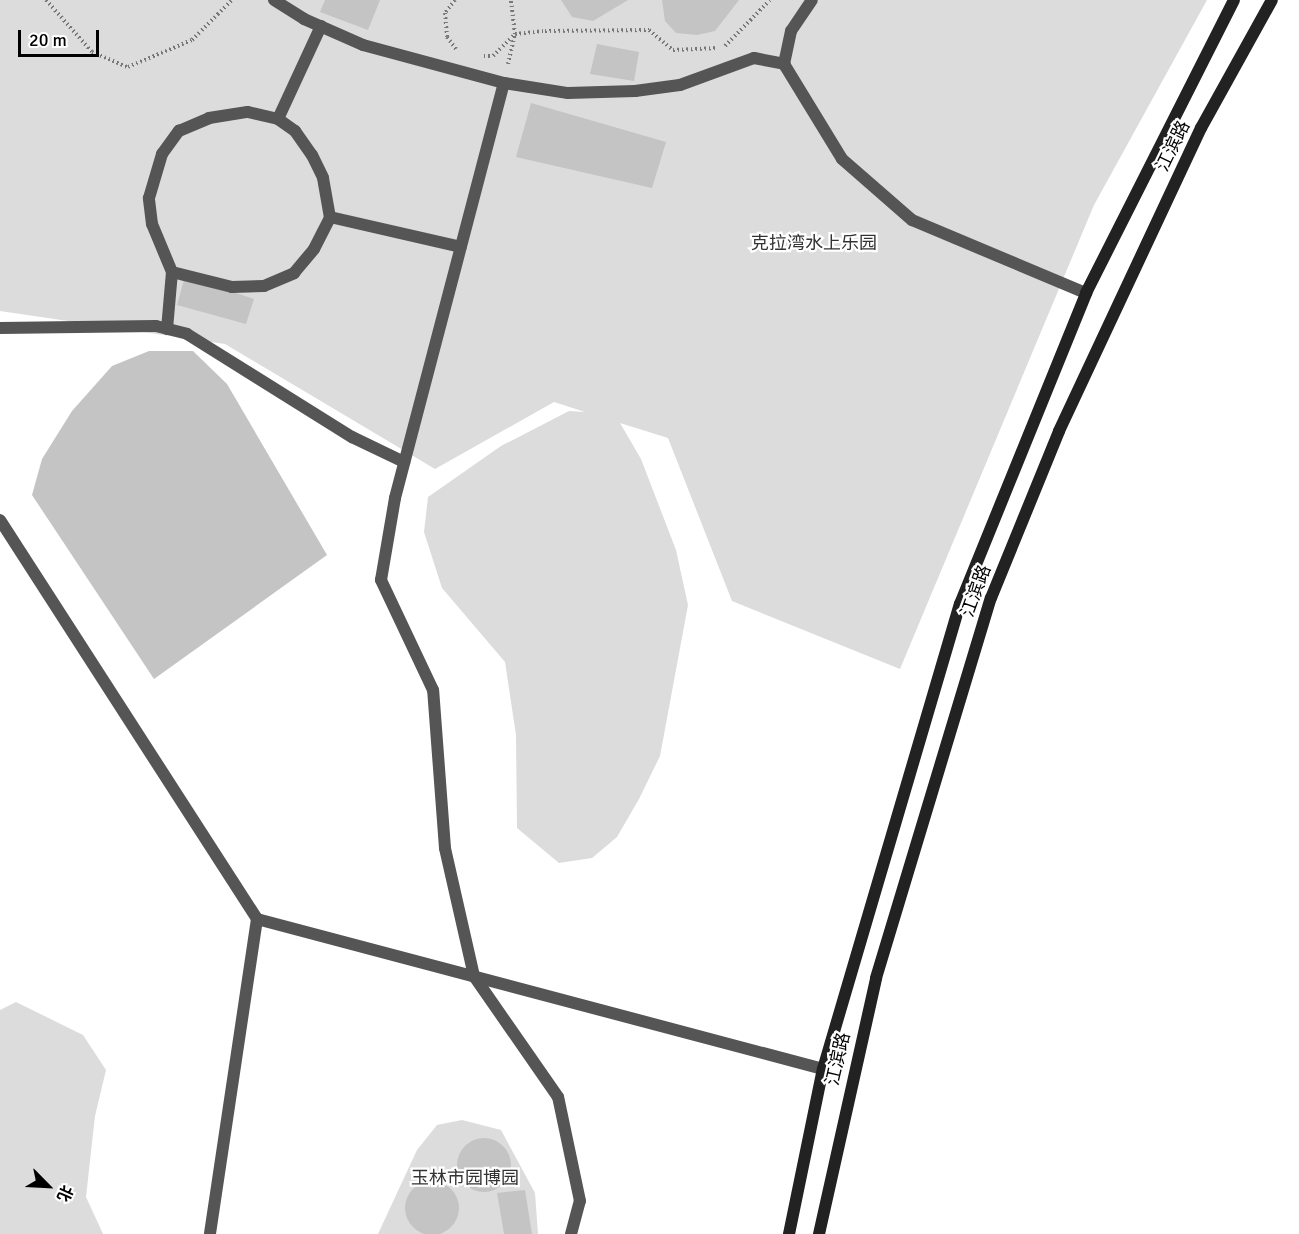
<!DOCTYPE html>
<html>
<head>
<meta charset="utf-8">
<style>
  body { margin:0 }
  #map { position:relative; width:1299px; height:1234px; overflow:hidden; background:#fff; font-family:Signika,"Noto Sans SC",sans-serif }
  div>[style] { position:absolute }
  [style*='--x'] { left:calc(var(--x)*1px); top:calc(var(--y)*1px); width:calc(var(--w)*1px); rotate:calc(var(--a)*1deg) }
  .green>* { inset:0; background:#dcdcdc }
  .building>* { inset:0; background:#c4c4c4 }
  .round { border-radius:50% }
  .path>* { height:4px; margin-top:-2px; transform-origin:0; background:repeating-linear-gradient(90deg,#777 0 1.5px,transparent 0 4.5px) }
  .lane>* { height:12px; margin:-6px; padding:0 6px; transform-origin:6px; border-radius:6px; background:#555 }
  .street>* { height:12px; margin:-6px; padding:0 6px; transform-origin:6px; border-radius:6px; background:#555 }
  .secondary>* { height:12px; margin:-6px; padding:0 6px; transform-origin:6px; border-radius:6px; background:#222 }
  span { translate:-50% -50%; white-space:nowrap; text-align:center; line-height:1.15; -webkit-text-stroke:4.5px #fff; paint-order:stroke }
  .street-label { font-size:18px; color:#000 }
  .park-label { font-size:18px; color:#333 }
  .north { position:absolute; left:18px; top:1156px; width:60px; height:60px; -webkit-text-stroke:4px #fff; paint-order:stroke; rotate:114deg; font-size:16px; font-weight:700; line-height:24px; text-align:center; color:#000 }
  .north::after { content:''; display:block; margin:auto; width:21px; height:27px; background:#000; clip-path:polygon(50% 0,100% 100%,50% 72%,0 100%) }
  .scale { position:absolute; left:18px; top:30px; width:81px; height:27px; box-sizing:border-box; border:3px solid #000; border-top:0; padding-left:8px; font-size:18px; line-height:21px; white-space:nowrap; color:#000; -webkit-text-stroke:4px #fff; paint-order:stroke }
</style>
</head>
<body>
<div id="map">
  <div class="green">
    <i style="clip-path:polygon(0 0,1207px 0,1094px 205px,900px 669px,732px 601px,668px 438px,620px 423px,641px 459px,676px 550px,688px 605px,660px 756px,639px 799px,617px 837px,592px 858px,559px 863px,517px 828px,516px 735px,505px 662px,442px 588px,424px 532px,428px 497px,501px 446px,569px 411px,585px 412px,554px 402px,435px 469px,225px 344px,0 311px)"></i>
    <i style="clip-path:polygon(16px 1002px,83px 1035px,106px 1070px,95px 1116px,86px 1197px,103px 1234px,0 1234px,0 1010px)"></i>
    <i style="clip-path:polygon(462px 1120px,501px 1130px,535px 1193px,538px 1234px,378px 1234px,417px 1150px,437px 1125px)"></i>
  </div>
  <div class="building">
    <i style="clip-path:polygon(325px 0,380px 0,368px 30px,320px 12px)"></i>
    <i style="clip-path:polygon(561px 0,628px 0,593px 21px,572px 17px)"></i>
    <i style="clip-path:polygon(662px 0,739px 0,715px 31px,697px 35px,676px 33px,665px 21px)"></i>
    <i style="clip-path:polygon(597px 44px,639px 52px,634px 81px,590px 74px)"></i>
    <i style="clip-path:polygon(531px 103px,666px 142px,652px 188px,516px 157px)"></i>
    <i style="clip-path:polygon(185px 276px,254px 299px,246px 324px,177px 305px)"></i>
    <i style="clip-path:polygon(149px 351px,193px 351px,227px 384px,327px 555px,154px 679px,32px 495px,42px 459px,72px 411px,112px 366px)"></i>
    <i class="round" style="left:457px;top:1138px;width:54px;height:54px"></i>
    <i class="round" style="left:405px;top:1181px;width:54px;height:54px"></i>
    <i style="clip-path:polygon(525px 1190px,532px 1234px,504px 1234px,497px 1193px)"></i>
  </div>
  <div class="path">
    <i style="--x:46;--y:0;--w:69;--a:48.5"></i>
    <i style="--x:92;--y:52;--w:39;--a:23"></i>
    <i style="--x:128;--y:67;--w:69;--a:-22.9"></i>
    <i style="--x:192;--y:40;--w:57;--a:-45"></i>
    <i style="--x:455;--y:0;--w:16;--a:128"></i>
    <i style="--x:445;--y:13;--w:24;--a:85"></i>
    <i style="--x:447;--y:37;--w:15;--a:53"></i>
    <i style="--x:725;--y:46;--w:64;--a:-45.6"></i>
    <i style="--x:484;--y:56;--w:9;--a:0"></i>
    <i style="--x:493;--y:56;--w:31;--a:-45"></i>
    <i style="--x:515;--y:34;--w:34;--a:-97"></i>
    <i style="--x:508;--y:64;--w:31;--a:-77"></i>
    <i style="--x:515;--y:34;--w:30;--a:-6"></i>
    <i style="--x:545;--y:31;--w:104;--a:-0.6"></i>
    <i style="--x:649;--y:30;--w:31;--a:40"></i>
    <i style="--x:673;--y:50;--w:45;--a:-2.5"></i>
  </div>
  <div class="lane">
    <i style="--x:0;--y:328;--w:156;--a:-0.7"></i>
    <i style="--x:156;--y:326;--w:32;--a:14"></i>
    <i style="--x:187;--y:334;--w:195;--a:32"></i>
    <i style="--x:352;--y:437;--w:58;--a:25.7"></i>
  </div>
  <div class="street">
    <i style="--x:274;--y:0;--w:36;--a:32"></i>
    <i style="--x:304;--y:19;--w:64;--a:23.8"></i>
    <i style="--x:363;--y:45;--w:146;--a:15.1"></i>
    <i style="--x:321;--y:26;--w:102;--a:114.8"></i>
    <i style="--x:278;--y:119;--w:21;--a:35"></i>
    <i style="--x:295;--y:131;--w:29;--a:55"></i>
    <i style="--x:312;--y:155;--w:25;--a:64"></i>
    <i style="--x:323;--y:178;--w:40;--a:80"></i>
    <i style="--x:330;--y:217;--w:134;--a:12.9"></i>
    <i style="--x:784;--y:64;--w:34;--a:-78"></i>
    <i style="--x:791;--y:31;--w:37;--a:-56"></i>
    <i style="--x:172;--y:272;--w:52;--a:-112.6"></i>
    <i style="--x:152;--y:224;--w:26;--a:-97"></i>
    <i style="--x:149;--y:198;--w:46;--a:-73.5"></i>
    <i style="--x:162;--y:154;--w:29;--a:-54"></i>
    <i style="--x:179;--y:131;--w:33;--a:-23"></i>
    <i style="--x:209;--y:118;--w:39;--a:-9"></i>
    <i style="--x:248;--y:112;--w:31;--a:13"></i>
    <i style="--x:167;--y:329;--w:57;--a:-85"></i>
    <i style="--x:172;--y:272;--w:62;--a:14"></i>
    <i style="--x:232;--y:287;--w:32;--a:-2"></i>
    <i style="--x:264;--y:286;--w:33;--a:-23"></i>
    <i style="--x:294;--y:273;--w:31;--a:-50"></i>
    <i style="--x:314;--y:249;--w:36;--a:-63"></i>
    <i style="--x:0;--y:520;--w:475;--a:57.2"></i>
    <i style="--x:257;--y:919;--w:318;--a:98.5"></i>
    <i style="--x:257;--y:919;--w:586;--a:14.84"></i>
    <i style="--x:571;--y:1234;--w:34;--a:-75"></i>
    <i style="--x:580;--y:1201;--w:106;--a:-101.9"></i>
    <i style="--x:558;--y:1097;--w:147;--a:-124.8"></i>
    <i style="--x:474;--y:976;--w:131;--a:-102.8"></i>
    <i style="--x:445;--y:848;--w:158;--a:-94.3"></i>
    <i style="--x:433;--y:690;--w:122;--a:-115.3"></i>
    <i style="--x:381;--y:580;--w:83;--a:-80.3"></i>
    <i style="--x:395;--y:498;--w:429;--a:-75.3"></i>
    <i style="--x:504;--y:83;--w:65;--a:8.9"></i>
    <i style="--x:568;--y:93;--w:67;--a:-1.7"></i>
    <i style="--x:635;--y:91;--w:45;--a:-7.6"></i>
    <i style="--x:680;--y:85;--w:79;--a:-20"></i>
    <i style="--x:754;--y:58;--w:31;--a:11"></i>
    <i style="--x:784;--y:64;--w:111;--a:58.6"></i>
    <i style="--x:842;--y:159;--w:93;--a:41.1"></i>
    <i style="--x:912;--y:220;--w:189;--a:22.8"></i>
  </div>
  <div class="secondary">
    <i style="--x:789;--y:1234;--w:168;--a:-78.4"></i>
    <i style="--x:823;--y:1069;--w:485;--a:-73.6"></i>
    <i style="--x:960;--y:604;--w:336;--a:-67.9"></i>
    <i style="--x:1086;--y:293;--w:328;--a:-63.2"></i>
    <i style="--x:819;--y:1234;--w:262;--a:-77.4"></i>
    <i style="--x:876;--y:978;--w:397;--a:-73.2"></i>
    <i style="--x:991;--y:598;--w:180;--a:-67.8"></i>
    <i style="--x:1059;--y:431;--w:335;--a:-64.9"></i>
    <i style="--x:1201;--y:128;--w:146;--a:-61"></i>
  </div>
  <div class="street-label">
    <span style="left:1173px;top:146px;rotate:-64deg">江滨路</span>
    <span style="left:976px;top:591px;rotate:-70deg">江滨路</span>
    <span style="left:838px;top:1059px;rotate:-77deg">江滨路</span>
  </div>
  <div class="park-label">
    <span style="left:814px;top:243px">克拉湾水上乐园</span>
    <span style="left:465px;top:1178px">玉林市园博园</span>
  </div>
  <div class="north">北</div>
  <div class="scale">20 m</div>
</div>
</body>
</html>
